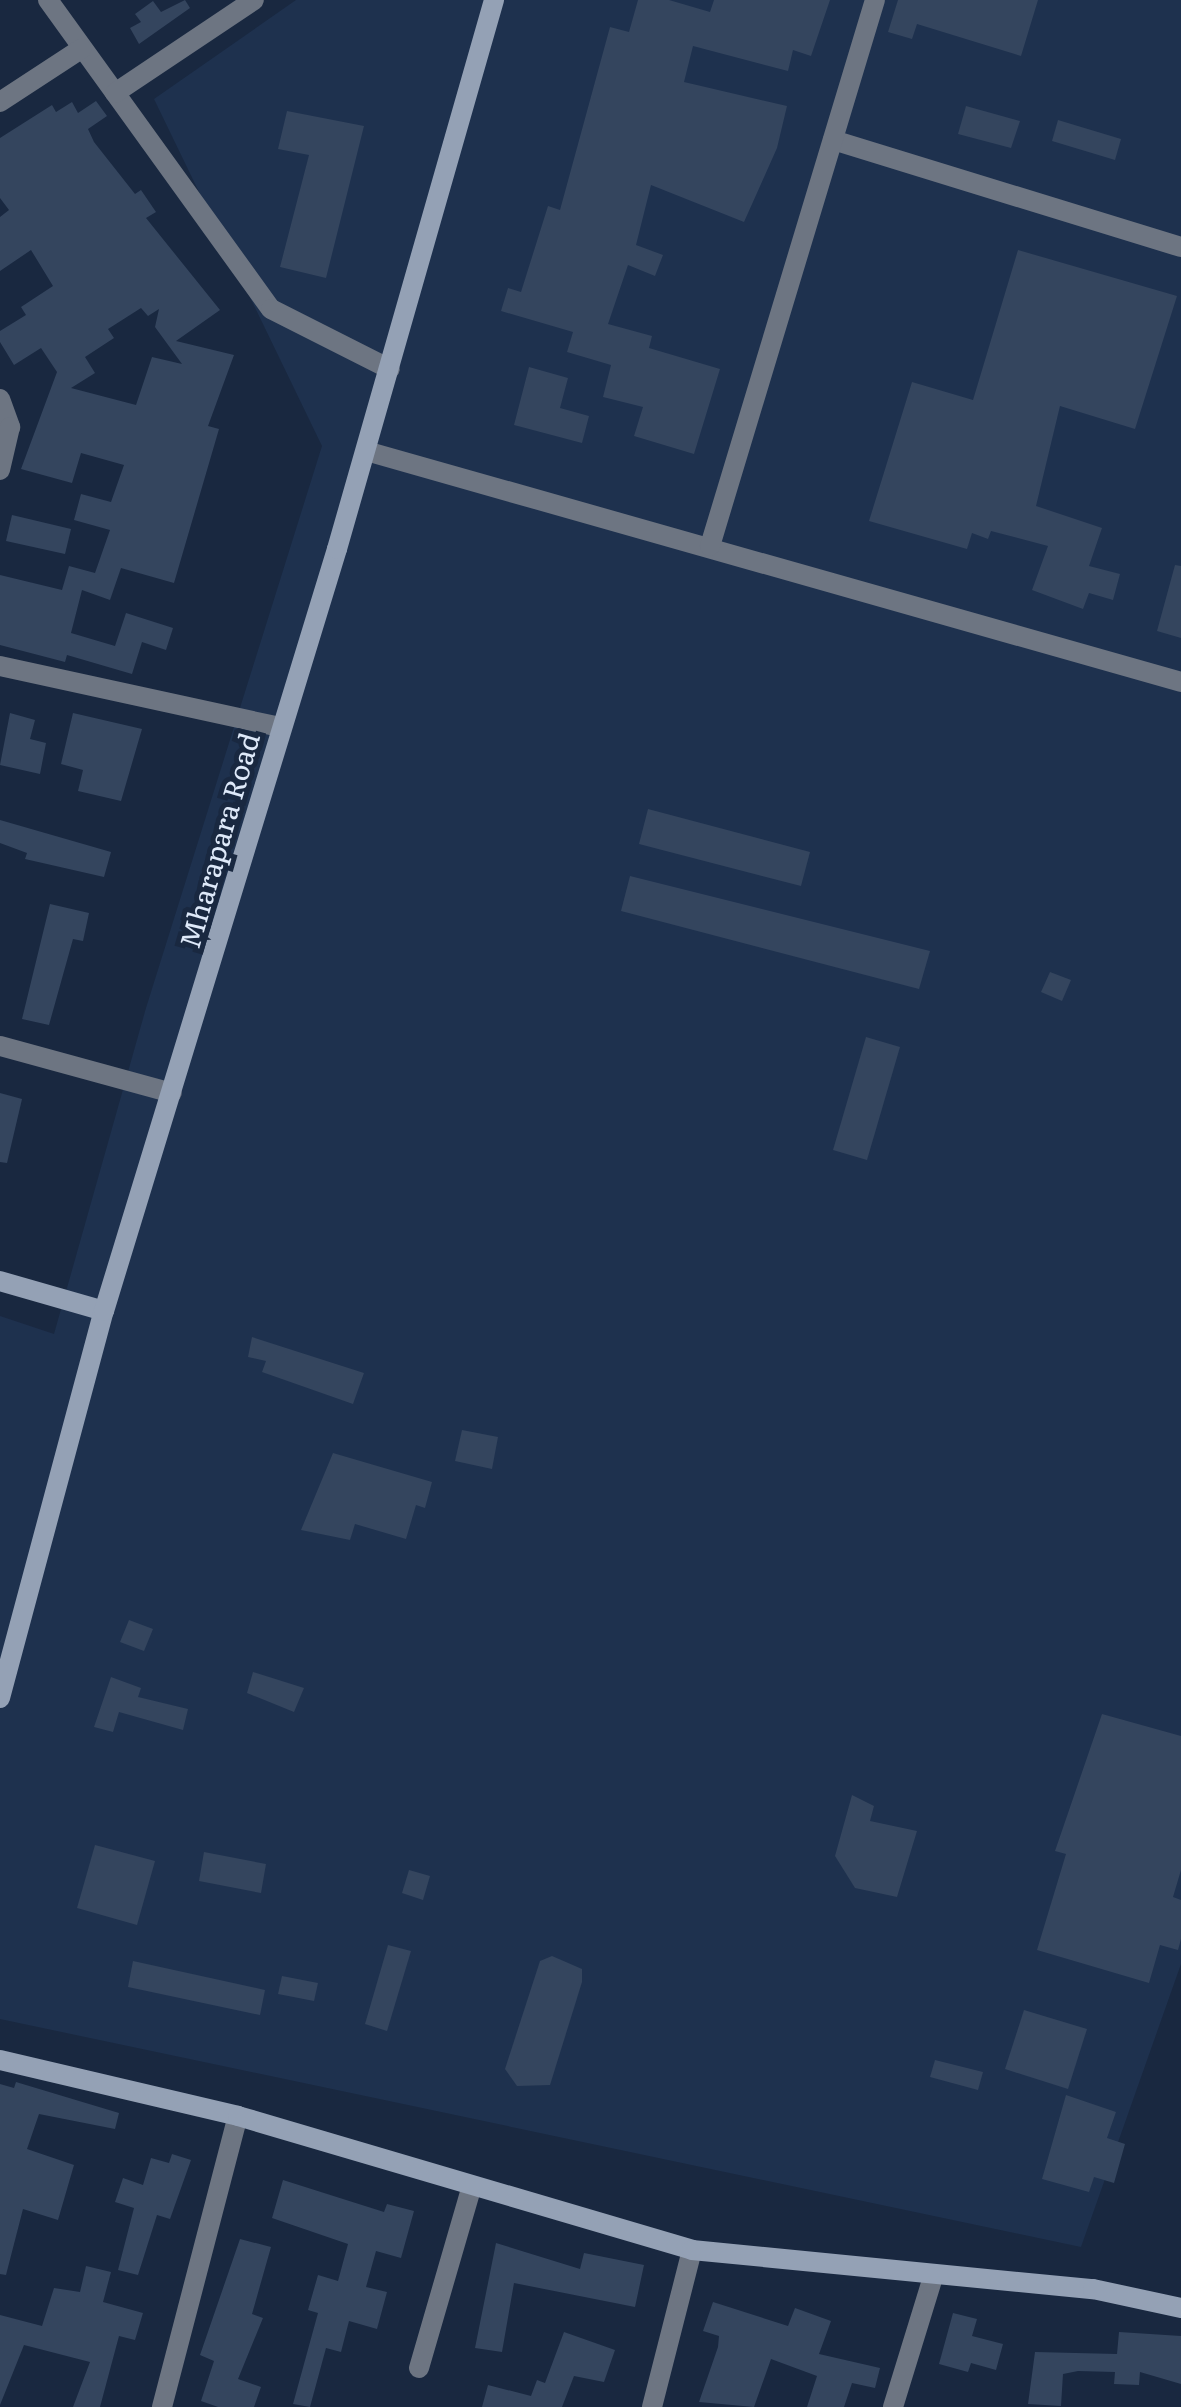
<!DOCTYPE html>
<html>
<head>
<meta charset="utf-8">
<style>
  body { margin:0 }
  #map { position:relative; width:1181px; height:2407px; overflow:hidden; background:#192840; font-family:Literata,serif }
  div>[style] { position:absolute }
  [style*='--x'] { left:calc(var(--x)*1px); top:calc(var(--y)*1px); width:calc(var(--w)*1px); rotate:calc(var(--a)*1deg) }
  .built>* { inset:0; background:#1e314e }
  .building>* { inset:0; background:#34455e }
  .street>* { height:20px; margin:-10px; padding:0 10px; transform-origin:10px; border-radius:10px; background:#6d7582 }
  .secondary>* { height:20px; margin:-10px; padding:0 10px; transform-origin:10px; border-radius:10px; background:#94a1b5 }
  span { translate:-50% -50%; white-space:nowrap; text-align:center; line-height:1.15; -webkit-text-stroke:10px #192840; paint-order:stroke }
  .street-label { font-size:28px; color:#dee9f9 }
</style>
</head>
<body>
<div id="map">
  <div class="built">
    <i style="clip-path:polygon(296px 0,1181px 0,1181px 1964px,1081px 2247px,0 2019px,0 1316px,54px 1334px,146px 1008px,322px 446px,154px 99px)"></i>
  </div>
  <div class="building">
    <i style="clip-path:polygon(185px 0,190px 8px,139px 44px,130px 28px,141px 22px,135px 14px,153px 1px,161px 12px)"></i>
    <i style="clip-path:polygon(638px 0,669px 0,710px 12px,714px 0,830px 0,811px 56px,793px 50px,788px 71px,693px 46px,684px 82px,787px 106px,777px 148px,744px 222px,651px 185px,636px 245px,663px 255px,655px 276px,628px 265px,608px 324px,652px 336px,649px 348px,720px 369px,694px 454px,634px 436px,643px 407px,603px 397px,611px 365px,567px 352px,573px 332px,501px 311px,508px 288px,521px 292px,548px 206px,560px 210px,610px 27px,629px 32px)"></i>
    <i style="clip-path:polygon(898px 0,1038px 0,1021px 56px,917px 24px,912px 39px,888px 32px)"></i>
    <i style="clip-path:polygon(evenodd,96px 101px,107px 116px,88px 129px,94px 142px,135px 194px,141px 190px,156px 212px,146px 218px,220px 310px,176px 341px,234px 355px,208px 426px,219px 429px,174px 583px,121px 568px,110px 600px,82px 590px,71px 633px,115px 646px,126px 613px,173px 628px,166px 650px,142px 642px,132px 674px,67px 655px,65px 662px,0 645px,0 575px,62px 590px,69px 566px,95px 573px,110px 530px,74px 520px,81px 494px,111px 502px,124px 465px,81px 453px,72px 483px,21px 469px,57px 372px,41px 348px,14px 365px,0 342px,0 331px,26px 315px,21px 307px,53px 286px,31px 250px,0 271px,0 217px,9px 210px,0 198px,0 138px,52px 105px,56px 112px,72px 102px,78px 113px,96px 101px,141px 308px,148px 316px,159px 309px,155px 327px,182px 364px,152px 357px,136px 405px,71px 388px,95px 373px,85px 357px,114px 338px,108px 329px,141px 308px)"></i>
    <i style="clip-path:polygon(966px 106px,1020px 121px,1011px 148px,958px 134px)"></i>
    <i style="clip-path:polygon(287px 111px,364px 126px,326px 278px,280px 267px,309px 155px,278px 149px)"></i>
    <i style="clip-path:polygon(1058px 120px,1121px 139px,1115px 160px,1052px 141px)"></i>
    <i style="clip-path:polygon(1018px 250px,1177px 296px,1135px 429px,1060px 406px,1036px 506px,1102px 528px,1089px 566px,1120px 574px,1113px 600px,1089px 593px,1083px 609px,1032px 590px,1048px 546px,991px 531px,988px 539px,972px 533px,967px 549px,869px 521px,912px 382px,973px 400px)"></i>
    <i style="clip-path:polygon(529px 367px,568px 378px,560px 408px,589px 416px,582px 443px,514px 425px)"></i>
    <i style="clip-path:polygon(12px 515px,71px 529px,65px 554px,6px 541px)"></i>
    <i style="clip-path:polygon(1175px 565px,1181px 566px,1181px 638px,1157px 631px)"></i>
    <i style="clip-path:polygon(10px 713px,35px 720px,30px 739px,46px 743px,40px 774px,0 765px)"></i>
    <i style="clip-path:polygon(73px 713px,142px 729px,121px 801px,78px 791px,83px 770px,61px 764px)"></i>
    <i style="clip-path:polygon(648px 809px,810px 852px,801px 886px,639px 844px)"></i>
    <i style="clip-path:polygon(0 820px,111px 852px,104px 877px,25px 859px,27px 853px,0 843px)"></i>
    <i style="clip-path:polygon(630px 876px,930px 951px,919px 989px,621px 911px)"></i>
    <i style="clip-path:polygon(50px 904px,89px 913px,83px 941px,73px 939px,49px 1025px,22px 1019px)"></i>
    <i style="clip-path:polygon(1050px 972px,1071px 980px,1062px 1001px,1041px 992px)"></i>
    <i style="clip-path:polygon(866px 1037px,900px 1047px,867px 1160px,833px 1150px)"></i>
    <i style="clip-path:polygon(0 1093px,22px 1099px,7px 1163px,0 1162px)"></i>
    <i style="clip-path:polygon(252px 1337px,364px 1373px,353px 1404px,262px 1372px,266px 1361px,248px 1357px)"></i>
    <i style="clip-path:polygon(462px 1430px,498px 1437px,492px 1469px,455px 1461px)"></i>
    <i style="clip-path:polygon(333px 1453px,432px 1482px,425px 1508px,416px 1505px,406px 1539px,355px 1524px,350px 1540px,301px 1530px)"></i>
    <i style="clip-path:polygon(129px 1620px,153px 1629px,144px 1651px,120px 1642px)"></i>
    <i style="clip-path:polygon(253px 1672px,304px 1688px,294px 1712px,247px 1693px)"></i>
    <i style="clip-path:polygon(111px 1677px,141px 1688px,138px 1697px,188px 1709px,183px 1730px,119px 1712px,113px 1732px,94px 1727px)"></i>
    <i style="clip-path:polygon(1102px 1714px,1181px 1736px,1181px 1870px,1173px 1897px,1181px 1900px,1181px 1939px,1178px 1950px,1160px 1945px,1149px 1983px,1037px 1950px,1066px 1854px,1055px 1851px)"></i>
    <i style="clip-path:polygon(852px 1795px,874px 1806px,870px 1821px,917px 1831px,897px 1897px,855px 1888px,835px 1856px)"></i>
    <i style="clip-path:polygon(95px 1845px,155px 1861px,137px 1925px,77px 1908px)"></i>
    <i style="clip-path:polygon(204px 1852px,266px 1864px,261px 1893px,199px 1881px)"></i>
    <i style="clip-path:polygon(409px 1870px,430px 1876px,423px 1900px,402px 1893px)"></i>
    <i style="clip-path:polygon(388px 1945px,411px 1951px,387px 2031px,365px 2024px)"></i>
    <i style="clip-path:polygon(552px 1956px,582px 1969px,582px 1982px,550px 2085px,517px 2086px,505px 2069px,540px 1961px)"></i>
    <i style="clip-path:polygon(133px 1961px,265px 1990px,260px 2015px,128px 1987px)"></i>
    <i style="clip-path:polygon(282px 1976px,318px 1983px,314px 2001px,278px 1994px)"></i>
    <i style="clip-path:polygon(1024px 2010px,1087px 2029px,1068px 2089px,1005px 2069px)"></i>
    <i style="clip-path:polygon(935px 2060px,983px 2072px,978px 2090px,930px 2077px)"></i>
    <i style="clip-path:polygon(16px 2082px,119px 2113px,115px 2129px,39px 2114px,27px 2149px,74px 2165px,58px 2220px,23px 2209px,6px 2275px,0 2274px,0 2084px,14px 2088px)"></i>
    <i style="clip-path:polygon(1066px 2095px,1116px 2112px,1107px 2138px,1125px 2144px,1114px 2183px,1094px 2177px,1089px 2192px,1042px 2179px)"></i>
    <i style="clip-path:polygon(172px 2154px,191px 2160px,170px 2219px,157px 2215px,138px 2275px,118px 2270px,134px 2208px,115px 2202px,123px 2178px,143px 2185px,151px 2158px,169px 2163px)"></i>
    <i style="clip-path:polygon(283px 2180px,384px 2212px,387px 2204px,414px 2211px,401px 2258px,376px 2251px,366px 2287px,387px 2292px,377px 2329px,349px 2321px,341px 2352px,326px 2348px,310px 2407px,293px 2404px,318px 2313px,308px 2310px,318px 2275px,338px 2281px,348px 2244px,272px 2218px)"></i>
    <i style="clip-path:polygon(240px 2239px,271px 2247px,252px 2314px,263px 2318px,238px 2379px,261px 2387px,254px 2407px,218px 2407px,201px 2401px,214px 2361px,200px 2355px)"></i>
    <i style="clip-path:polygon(496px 2243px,580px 2269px,584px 2253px,644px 2265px,635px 2307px,514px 2283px,502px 2352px,475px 2348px)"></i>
    <i style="clip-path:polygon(86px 2266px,111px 2272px,103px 2302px,143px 2313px,135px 2340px,119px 2336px,100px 2407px,73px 2407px,90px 2362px,24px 2345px,0 2405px,0 2315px,42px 2326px,54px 2288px,80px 2292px)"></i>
    <i style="clip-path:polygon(713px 2302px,788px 2326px,795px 2308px,831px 2321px,819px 2354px,880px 2368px,875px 2388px,852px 2383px,844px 2407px,807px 2407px,817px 2376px,771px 2359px,754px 2407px,699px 2402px,718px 2347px,719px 2336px,703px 2331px)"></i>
    <i style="clip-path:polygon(953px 2313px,977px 2319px,972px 2336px,1003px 2344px,996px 2370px,971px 2363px,968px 2372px,939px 2364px)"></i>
    <i style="clip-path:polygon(564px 2332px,615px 2350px,604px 2382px,574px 2376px,562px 2407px,482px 2407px,488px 2385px,531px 2396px,537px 2380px,545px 2383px)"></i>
    <i style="clip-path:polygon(1119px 2332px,1181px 2336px,1181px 2384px,1140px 2372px,1139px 2385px,1114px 2384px,1115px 2372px,1078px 2371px,1063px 2374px,1061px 2406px,1028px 2404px,1035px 2352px,1117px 2354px)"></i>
  </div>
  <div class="street">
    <i style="--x:48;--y:0;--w:381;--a:54.2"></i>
    <i style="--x:271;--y:309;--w:133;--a:26.8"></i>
    <i style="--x:115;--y:93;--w:167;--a:-33.8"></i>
    <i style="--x:0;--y:102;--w:97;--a:-33.2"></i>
    <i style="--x:833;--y:140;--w:364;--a:17.1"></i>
    <i style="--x:0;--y:399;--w:30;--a:70"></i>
    <i style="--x:10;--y:427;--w:44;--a:103.1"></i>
    <i style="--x:366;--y:451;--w:847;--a:15.82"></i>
    <i style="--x:710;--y:546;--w:570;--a:-73.19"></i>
    <i style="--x:0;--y:666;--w:287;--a:12.3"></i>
    <i style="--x:0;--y:1046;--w:178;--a:15.3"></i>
    <i style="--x:419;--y:2368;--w:190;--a:-73.8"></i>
    <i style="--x:162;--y:2407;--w:301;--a:-75.4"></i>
    <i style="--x:652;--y:2407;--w:162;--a:-75.7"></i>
    <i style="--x:893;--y:2407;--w:136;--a:-72.9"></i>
  </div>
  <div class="secondary">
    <i style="--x:0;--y:1281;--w:108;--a:16.1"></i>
    <i style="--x:0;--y:1698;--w:401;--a:-75"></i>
    <i style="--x:104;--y:1311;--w:797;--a:-73"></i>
    <i style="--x:337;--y:549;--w:571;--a:-74.04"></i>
    <i style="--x:0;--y:2060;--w:244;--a:13.2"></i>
    <i style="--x:238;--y:2116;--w:473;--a:16.4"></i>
    <i style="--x:692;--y:2250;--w:403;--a:5.6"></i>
    <i style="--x:1093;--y:2289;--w:90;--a:12.2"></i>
  </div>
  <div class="street-label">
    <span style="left:218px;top:840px;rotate:-74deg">Mharapara Road</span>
  </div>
</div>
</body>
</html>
